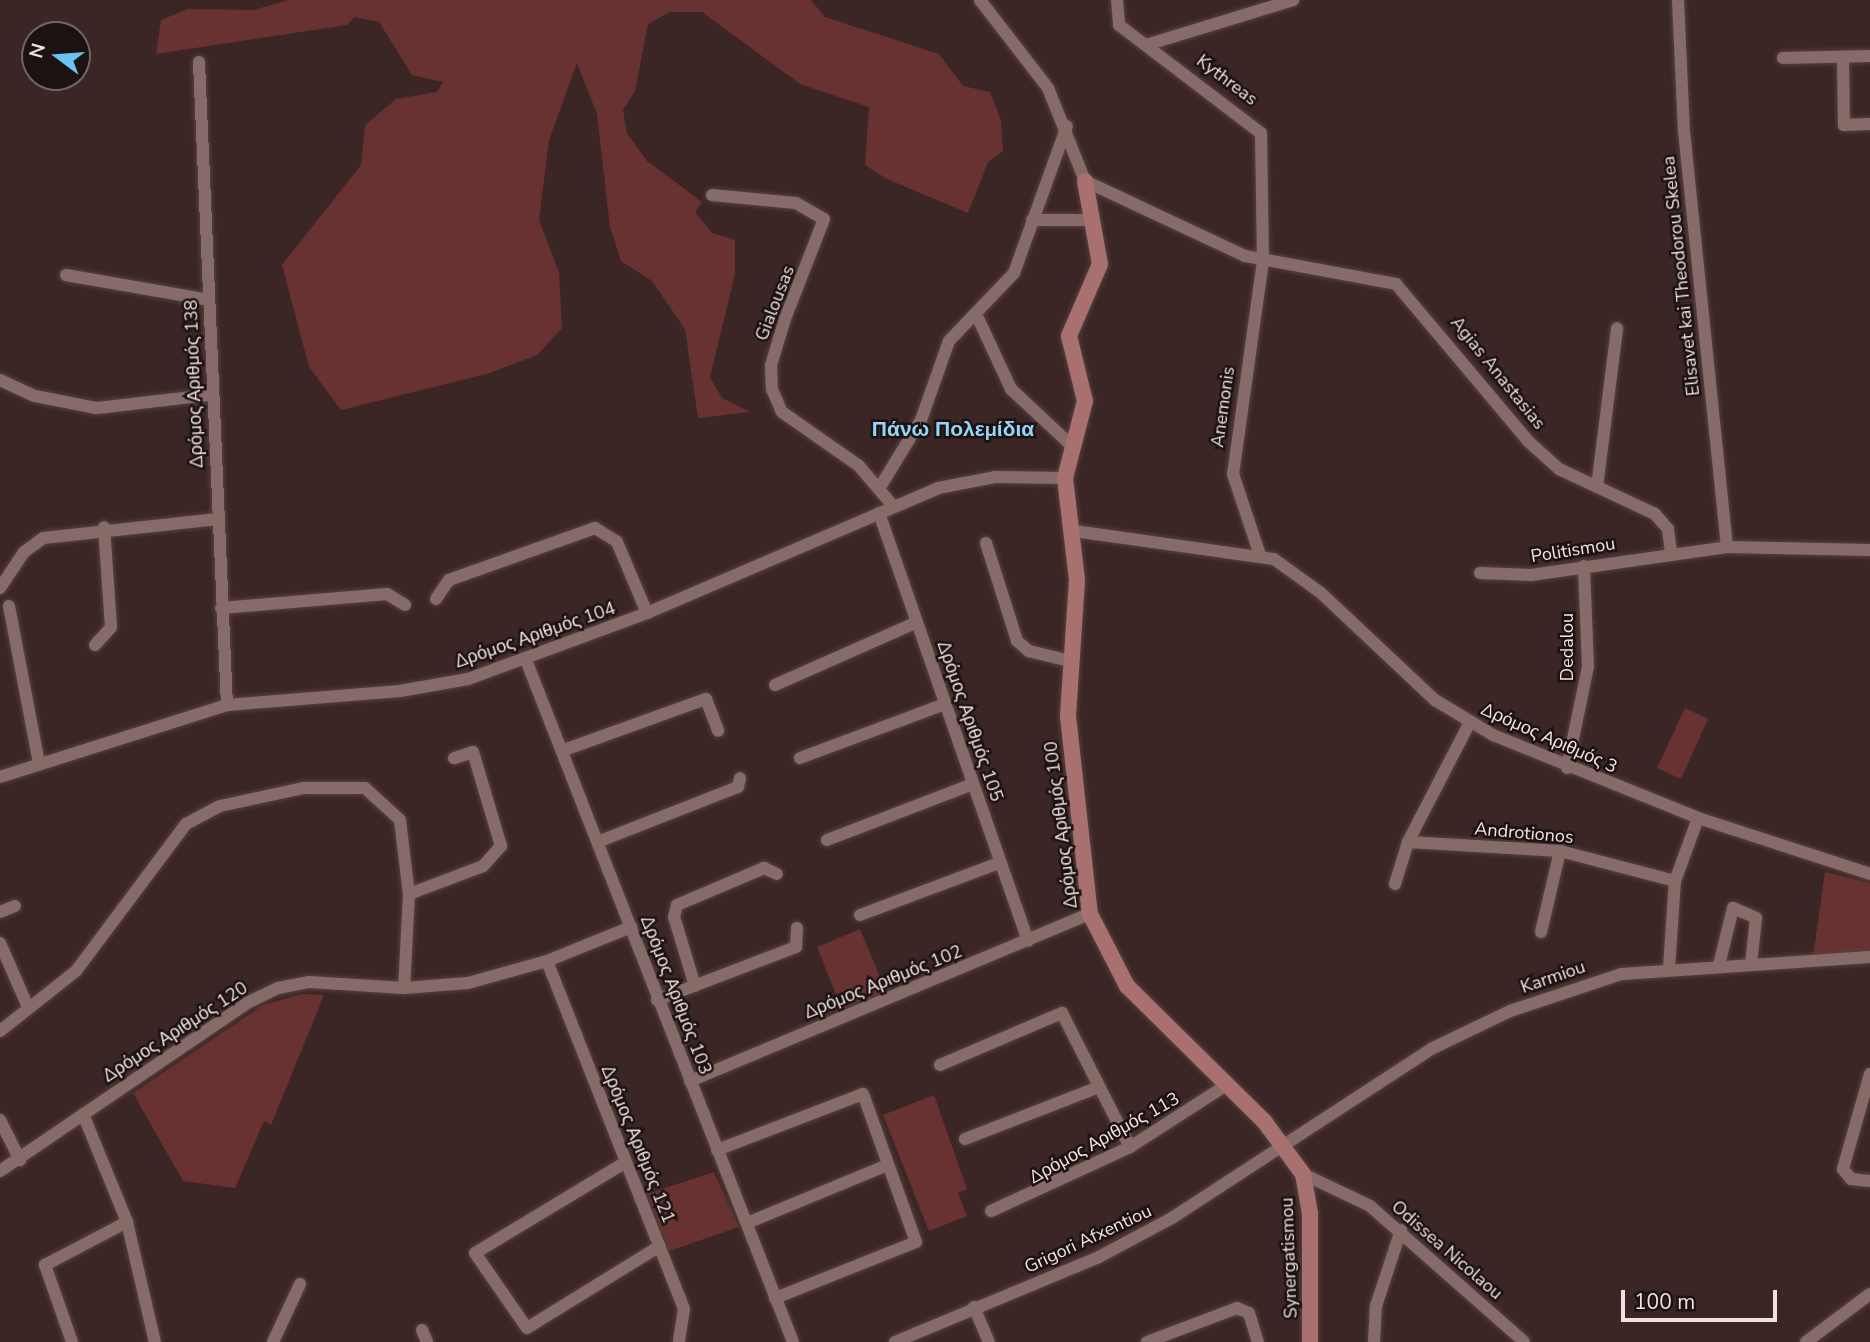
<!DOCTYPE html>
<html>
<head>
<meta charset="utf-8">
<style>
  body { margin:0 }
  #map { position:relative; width:1870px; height:1342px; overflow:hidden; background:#3c2625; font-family:"Nunito Sans",sans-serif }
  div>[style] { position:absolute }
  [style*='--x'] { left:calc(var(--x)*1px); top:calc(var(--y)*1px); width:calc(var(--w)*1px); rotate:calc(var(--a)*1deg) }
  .green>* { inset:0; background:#673231 }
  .roads { filter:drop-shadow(0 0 2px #554241) drop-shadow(0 0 2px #554241) }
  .minor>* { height:12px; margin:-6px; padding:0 6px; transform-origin:6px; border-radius:6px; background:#866b69 }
  .major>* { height:16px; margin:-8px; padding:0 8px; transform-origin:8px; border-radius:8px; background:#a8706e }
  span { translate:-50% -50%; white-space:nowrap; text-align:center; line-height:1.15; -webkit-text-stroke:5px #1c1212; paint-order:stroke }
  .street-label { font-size:18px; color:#f2e2e1 }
  .quarter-label { font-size:21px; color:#95d5f7; font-weight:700 }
  .north { position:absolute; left:21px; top:21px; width:70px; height:70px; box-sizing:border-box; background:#1c1212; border:2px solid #726565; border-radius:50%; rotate:286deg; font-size:19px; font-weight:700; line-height:28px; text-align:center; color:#f2e2e1 }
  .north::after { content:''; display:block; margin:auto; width:24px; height:32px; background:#69c3f1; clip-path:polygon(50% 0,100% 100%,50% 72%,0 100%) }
  .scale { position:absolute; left:1621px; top:1290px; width:156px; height:32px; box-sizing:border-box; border:4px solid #f2e2e1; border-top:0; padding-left:9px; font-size:21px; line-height:24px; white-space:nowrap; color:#f2e2e1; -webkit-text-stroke:5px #1c1212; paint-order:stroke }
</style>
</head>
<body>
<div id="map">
  <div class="green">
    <i style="clip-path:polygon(289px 0,811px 0,825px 17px,939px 54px,963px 86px,990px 92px,1001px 120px,1003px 151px,988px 162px,968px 213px,887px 179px,865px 165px,869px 107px,800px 84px,702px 12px,670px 12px,648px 24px,635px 91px,623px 110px,627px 133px,647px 161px,702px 202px,695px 212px,712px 233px,735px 240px,735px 274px,710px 377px,722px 398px,750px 412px,698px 418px,685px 329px,652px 281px,621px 261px,610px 227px,597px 114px,577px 63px,549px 140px,539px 220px,559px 272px,562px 328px,537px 355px,490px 373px,341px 410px,309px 367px,282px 265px,361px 165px,365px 125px,396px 99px,437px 92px,443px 82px,412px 75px,379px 22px,354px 17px,347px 25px,156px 54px,161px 20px,188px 9px,253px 10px)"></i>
    <i style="clip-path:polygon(1685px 708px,1708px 719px,1681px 779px,1657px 768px)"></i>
    <i style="clip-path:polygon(1825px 872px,1870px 883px,1870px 953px,1813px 957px)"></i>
    <i style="clip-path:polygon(860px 929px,886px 992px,842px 1009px,817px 947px)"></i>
    <i style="clip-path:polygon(301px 994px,324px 995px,271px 1125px,264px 1121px,235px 1188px,183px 1181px,133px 1093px,263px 1005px)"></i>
    <i style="clip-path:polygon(934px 1095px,967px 1189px,958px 1193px,967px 1216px,929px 1231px,883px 1115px)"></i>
    <i style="clip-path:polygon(714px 1172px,739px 1227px,669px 1251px,647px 1194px)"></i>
  </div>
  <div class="roads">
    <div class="minor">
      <i style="--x:980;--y:0;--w:111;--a:52.3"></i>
      <i style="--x:1048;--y:88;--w:100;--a:68.3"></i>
      <i style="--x:1085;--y:181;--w:177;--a:25.1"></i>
      <i style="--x:1245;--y:256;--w:154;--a:10.5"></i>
      <i style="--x:1396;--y:284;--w:205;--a:49.9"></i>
      <i style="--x:1528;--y:441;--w:42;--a:42.1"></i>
      <i style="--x:1559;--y:469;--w:106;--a:25.1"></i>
      <i style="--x:1655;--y:514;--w:20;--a:49"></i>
      <i style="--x:1668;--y:529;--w:25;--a:83"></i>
      <i style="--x:1117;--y:0;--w:25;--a:85"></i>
      <i style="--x:1119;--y:25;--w:178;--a:37.3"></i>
      <i style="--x:1261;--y:133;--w:128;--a:89.1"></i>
      <i style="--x:1263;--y:261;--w:215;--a:98"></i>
      <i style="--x:1233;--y:474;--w:85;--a:71.6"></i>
      <i style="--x:1678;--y:0;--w:131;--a:87.4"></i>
      <i style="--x:1684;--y:131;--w:418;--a:84.1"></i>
      <i style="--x:1146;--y:45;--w:154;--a:-17"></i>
      <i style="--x:1843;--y:57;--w:68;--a:89.2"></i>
      <i style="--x:1844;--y:125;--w:26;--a:-2"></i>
      <i style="--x:1783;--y:58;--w:87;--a:-1.3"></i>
      <i style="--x:199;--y:62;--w:644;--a:87.51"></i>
      <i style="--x:712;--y:195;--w:84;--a:5.4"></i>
      <i style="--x:796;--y:203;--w:32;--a:30"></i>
      <i style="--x:824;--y:219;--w:107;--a:111.3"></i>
      <i style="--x:785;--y:319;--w:48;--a:106.9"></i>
      <i style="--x:771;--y:365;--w:24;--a:88"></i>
      <i style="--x:772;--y:389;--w:25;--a:67"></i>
      <i style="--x:782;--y:412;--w:94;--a:35"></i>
      <i style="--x:859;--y:466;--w:54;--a:49.5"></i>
      <i style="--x:1032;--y:220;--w:60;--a:0"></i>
      <i style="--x:66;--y:275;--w:145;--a:9.9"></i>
      <i style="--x:977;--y:316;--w:81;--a:65"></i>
      <i style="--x:1011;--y:389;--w:83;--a:43.1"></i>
      <i style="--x:0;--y:380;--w:38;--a:25"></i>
      <i style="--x:35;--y:396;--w:63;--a:11"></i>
      <i style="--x:97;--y:408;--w:114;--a:-6.6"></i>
      <i style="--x:880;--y:487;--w:79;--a:-58.5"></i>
      <i style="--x:921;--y:420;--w:84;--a:-70.5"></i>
      <i style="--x:949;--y:341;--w:94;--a:-46.3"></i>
      <i style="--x:1014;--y:273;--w:156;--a:-70.2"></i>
      <i style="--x:1597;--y:487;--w:160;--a:-82.8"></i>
      <i style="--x:879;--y:513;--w:453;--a:70.8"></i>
      <i style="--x:1074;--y:531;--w:202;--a:8"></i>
      <i style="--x:1274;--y:559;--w:58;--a:35.9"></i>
      <i style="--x:1321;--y:593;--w:156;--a:43.2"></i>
      <i style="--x:1435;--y:700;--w:68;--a:31.1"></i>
      <i style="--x:1493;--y:735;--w:221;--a:22"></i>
      <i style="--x:1698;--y:818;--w:181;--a:18"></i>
      <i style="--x:986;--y:543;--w:103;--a:72.4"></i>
      <i style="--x:1017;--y:641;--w:16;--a:40"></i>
      <i style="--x:1029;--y:651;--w:42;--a:13.7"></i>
      <i style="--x:1480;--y:573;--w:51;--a:2.2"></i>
      <i style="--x:1531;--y:575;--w:198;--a:-8.1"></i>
      <i style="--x:1727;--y:547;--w:143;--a:1.2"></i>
      <i style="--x:0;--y:588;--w:43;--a:-56.3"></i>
      <i style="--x:24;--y:552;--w:24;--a:-36"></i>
      <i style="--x:43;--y:538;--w:176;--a:-6.2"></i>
      <i style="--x:436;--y:599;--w:23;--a:-56"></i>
      <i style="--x:449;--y:580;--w:155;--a:-19.6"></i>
      <i style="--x:595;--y:528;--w:26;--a:32"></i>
      <i style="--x:617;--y:542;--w:77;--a:67.1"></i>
      <i style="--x:9;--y:606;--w:161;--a:79.2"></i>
      <i style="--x:221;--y:608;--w:167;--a:-4.8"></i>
      <i style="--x:387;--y:594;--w:21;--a:31"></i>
      <i style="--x:95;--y:645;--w:24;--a:-48"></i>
      <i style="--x:111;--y:627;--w:100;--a:-94"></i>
      <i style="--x:526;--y:660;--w:732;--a:68.62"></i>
      <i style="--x:775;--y:685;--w:155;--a:-23.9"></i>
      <i style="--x:564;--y:750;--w:151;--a:-19.8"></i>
      <i style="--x:706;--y:699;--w:34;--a:69"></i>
      <i style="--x:800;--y:758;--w:155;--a:-20.4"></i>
      <i style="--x:1567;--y:768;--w:103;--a:-78.3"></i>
      <i style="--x:1588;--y:667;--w:101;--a:-92.3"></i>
      <i style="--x:0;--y:777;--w:238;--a:-17.6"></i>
      <i style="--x:227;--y:705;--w:174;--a:-4.6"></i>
      <i style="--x:400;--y:691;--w:69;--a:-10"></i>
      <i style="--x:468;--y:679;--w:191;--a:-20.2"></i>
      <i style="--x:647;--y:613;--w:317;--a:-23.2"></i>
      <i style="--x:938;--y:488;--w:58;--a:-10.9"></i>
      <i style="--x:995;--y:477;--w:70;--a:0.8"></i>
      <i style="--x:827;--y:840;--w:156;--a:-21"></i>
      <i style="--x:600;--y:841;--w:148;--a:-21.4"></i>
      <i style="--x:738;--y:787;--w:9;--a:-77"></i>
      <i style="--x:1408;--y:842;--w:152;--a:3.4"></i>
      <i style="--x:1560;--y:851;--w:119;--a:14.6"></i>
      <i style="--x:1395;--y:884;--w:44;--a:-72.8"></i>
      <i style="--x:1408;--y:842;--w:135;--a:-62.7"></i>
      <i style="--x:409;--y:894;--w:79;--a:-20.7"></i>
      <i style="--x:483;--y:866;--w:27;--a:-48"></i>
      <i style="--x:501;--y:846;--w:98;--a:-106.6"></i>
      <i style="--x:473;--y:752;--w:20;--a:162"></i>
      <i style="--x:0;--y:912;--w:16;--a:-22"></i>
      <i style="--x:860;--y:915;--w:148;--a:-20.5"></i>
      <i style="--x:1541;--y:932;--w:83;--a:-76.8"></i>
      <i style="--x:0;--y:943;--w:70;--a:66.4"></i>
      <i style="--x:547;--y:961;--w:374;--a:68.5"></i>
      <i style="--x:684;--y:1309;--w:33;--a:99"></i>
      <i style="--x:1719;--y:965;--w:59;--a:-76.2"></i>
      <i style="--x:1733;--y:908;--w:25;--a:23"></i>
      <i style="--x:1756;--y:918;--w:46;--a:96.2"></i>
      <i style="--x:1669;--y:968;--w:87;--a:-86.1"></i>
      <i style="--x:1675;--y:881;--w:67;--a:-69.9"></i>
      <i style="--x:695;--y:986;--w:72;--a:-106.9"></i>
      <i style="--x:674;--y:917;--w:12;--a:-76"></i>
      <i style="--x:677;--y:905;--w:95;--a:-23"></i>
      <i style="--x:764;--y:868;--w:14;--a:25"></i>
      <i style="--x:657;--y:1000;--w:149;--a:-20.9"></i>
      <i style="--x:796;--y:947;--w:19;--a:-87"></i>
      <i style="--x:0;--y:1031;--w:97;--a:-38.3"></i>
      <i style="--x:76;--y:971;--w:184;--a:-53.2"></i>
      <i style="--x:186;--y:824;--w:38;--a:-28"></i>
      <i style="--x:220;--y:806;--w:86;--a:-12.1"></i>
      <i style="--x:304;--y:788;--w:61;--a:0"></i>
      <i style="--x:365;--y:788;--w:47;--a:42.4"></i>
      <i style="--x:400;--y:820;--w:75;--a:83.1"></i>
      <i style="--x:409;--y:894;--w:94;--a:93"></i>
      <i style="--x:940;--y:1065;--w:133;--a:-23.1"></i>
      <i style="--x:1062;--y:1013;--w:150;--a:63.1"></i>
      <i style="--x:1870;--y:1074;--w:99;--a:105.9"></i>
      <i style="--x:1843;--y:1169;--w:13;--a:51"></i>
      <i style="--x:1851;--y:1179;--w:19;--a:6"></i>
      <i style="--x:690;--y:1081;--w:433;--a:-22.7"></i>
      <i style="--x:83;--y:1114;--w:117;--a:67.8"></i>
      <i style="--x:127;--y:1222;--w:123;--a:76.9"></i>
      <i style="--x:0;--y:1120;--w:45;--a:63.4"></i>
      <i style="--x:965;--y:1139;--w:144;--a:-21.2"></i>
      <i style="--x:717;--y:1150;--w:156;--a:-21"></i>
      <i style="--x:863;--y:1094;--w:157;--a:70.3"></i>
      <i style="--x:916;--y:1242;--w:152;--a:158.3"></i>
      <i style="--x:626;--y:1162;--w:176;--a:148.9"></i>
      <i style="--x:475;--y:1253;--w:91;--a:55.3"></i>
      <i style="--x:527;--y:1328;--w:156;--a:-31.7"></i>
      <i style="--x:0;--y:1171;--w:299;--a:-34.2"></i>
      <i style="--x:247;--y:1003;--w:34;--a:-26"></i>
      <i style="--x:278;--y:988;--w:32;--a:-11"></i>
      <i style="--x:309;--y:982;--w:95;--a:3.6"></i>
      <i style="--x:404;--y:988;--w:64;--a:-4.5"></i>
      <i style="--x:468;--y:983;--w:82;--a:-15.6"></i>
      <i style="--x:547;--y:961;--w:91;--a:-22"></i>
      <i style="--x:1303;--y:1174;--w:74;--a:25.5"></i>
      <i style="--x:1370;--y:1206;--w:205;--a:41.4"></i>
      <i style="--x:991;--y:1211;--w:153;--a:-24.7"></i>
      <i style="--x:1130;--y:1147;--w:117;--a:-32.7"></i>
      <i style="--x:747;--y:1223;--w:152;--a:-22.4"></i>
      <i style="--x:974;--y:1307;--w:38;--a:67"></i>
      <i style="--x:422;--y:1330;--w:13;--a:67"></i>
      <i style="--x:72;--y:1342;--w:82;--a:-109.3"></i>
      <i style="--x:45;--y:1265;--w:93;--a:-27.7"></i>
      <i style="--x:273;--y:1342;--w:64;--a:-65"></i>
      <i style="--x:895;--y:1342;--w:221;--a:-22.6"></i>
      <i style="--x:1099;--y:1257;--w:83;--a:-28.1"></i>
      <i style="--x:1172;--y:1218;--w:309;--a:-33.1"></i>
      <i style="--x:1431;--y:1049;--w:88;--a:-25.7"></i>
      <i style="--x:1510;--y:1011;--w:117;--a:-18.4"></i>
      <i style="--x:1621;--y:974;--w:250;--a:-3.9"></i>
      <i style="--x:1147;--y:1342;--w:96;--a:-20.7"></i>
      <i style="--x:1237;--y:1308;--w:13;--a:23"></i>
      <i style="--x:1249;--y:1313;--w:30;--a:73"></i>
      <i style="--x:1374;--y:1342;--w:36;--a:-87"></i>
      <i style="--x:1376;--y:1306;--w:80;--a:-71.8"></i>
      <i style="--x:1806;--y:1342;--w:80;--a:-36.9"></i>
    </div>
    <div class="major">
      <i style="--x:1085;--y:181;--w:84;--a:79.8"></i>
      <i style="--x:1100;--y:264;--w:78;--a:113.3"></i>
      <i style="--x:1069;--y:336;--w:67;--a:76.2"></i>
      <i style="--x:1085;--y:401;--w:80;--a:104.6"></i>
      <i style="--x:1065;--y:478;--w:103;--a:83.3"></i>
      <i style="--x:1077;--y:580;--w:136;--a:93.8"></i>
      <i style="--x:1068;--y:716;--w:199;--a:83.7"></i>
      <i style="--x:1090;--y:914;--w:81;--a:62.8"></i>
      <i style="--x:1127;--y:986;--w:192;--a:44.6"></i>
      <i style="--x:1264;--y:1121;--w:66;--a:53.7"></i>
      <i style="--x:1303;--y:1174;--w:40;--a:80"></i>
      <i style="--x:1310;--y:1213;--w:129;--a:90"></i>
    </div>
  </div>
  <div class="street-label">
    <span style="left:1227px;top:80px;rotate:37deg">Kythreas</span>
    <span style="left:1681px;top:276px;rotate:-96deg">Elisavet kai Theodorou Skelea</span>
    <span style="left:775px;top:303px;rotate:-69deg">Gialousas</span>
    <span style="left:1498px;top:373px;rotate:51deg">Agias Anastasias</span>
    <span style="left:194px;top:384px;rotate:-92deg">Δρόμος Αριθμός 138</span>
    <span style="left:1223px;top:407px;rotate:-82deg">Anemonis</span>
    <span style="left:1573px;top:550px;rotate:-9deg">Politismou</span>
    <span style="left:535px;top:635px;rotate:-19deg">Δρόμος Αριθμός 104</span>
    <span style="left:1567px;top:647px;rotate:-90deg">Dedalou</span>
    <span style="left:970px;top:721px;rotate:71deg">Δρόμος Αριθμός 105</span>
    <span style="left:1549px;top:738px;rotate:24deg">Δρόμος Αριθμός 3</span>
    <span style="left:1061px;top:825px;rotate:-97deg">Δρόμος Αριθμός 100</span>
    <span style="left:1524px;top:833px;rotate:5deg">Androtionos</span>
    <span style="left:1553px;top:977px;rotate:-19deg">Karmiou</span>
    <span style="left:883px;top:982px;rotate:-22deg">Δρόμος Αριθμός 102</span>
    <span style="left:676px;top:995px;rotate:69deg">Δρόμος Αριθμός 103</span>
    <span style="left:175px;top:1032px;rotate:-33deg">Δρόμος Αριθμός 120</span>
    <span style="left:1104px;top:1138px;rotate:-29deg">Δρόμος Αριθμός 113</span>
    <span style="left:638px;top:1144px;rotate:68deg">Δρόμος Αριθμός 121</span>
    <span style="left:1088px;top:1239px;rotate:-25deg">Grigori Afxentiou</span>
    <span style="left:1447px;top:1250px;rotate:41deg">Odissea Nicolaou</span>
    <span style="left:1289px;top:1258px;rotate:-92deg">Synergatismou</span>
  </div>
  <div class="quarter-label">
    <span style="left:953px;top:429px">Πάνω Πολεμίδια</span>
  </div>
  <div class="north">N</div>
  <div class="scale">100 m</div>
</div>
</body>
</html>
